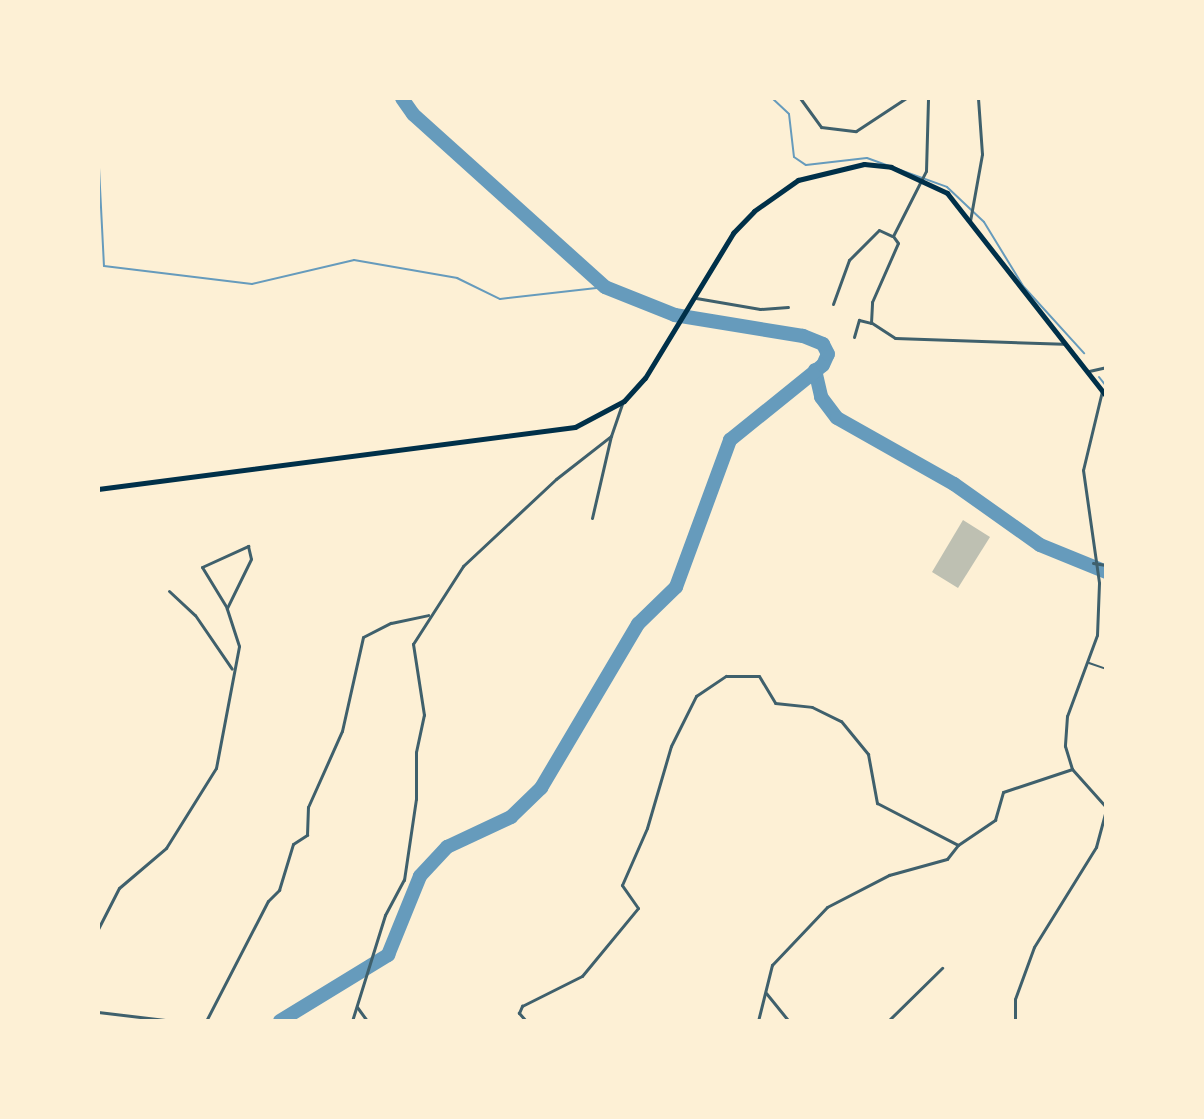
<!DOCTYPE html>
<html>
<head>
<meta charset="utf-8">
<style>
  body { margin:0 }
  #map { position:relative; width:1204px; height:1119px; overflow:hidden; background:#fdf0d5; font-family:Poppins,sans-serif }
  div>[style] { position:absolute }
  [style*='--x'] { left:calc(var(--x)*1px); top:calc(var(--y)*1px); width:calc(var(--w)*1px); rotate:calc(var(--a)*1deg) }
  .stream>* { height:2px; margin:-1px; padding:0 1px; transform-origin:1px; border-radius:1px; background:#669bbc }
  .river>* { height:14px; margin:-7px; padding:0 7px; transform-origin:7px; border-radius:7px; background:#669bbc }
  .building>* { inset:0; background:#bec0b2 }
  .service>* { height:2px; margin:-1px; padding:0 1px; transform-origin:1px; border-radius:1px; background:#3f606c }
  .minor>* { height:3px; margin:-1.5px; padding:0 1.5px; transform-origin:1.5px; border-radius:1.5px; background:#3f606c }
  .primary>* { height:5px; margin:-2.5px; padding:0 2.5px; transform-origin:2.5px; border-radius:2.5px; background:#003049 }
  span { translate:-50% -50%; white-space:nowrap; text-align:center; line-height:1.15; -webkit-text-stroke:8px #fdf0d5; paint-order:stroke }
  .frame { position:absolute; inset:0; border:100px solid #fdf0d5; pointer-events:none }
</style>
</head>
<body>
<div id="map">
  <div class="stream">
    <i style="--x:772;--y:98;--w:23;--a:43"></i>
    <i style="--x:789;--y:114;--w:43;--a:83.4"></i>
    <i style="--x:794;--y:157;--w:14;--a:34"></i>
    <i style="--x:806;--y:165;--w:61;--a:-6.5"></i>
    <i style="--x:867;--y:158;--w:85;--a:19.9"></i>
    <i style="--x:947;--y:187;--w:51;--a:43.4"></i>
    <i style="--x:984;--y:222;--w:75;--a:58.6"></i>
    <i style="--x:1023;--y:286;--w:91;--a:47.7"></i>
    <i style="--x:98;--y:148;--w:118;--a:87.1"></i>
    <i style="--x:104;--y:266;--w:149;--a:6.9"></i>
    <i style="--x:252;--y:284;--w:105;--a:-13.2"></i>
    <i style="--x:354;--y:260;--w:105;--a:9.9"></i>
    <i style="--x:457;--y:278;--w:48;--a:26"></i>
    <i style="--x:500;--y:299;--w:106;--a:-6.5"></i>
    <i style="--x:1099;--y:377;--w:11;--a:52"></i>
  </div>
  <div class="river">
    <i style="--x:815;--y:370;--w:28;--a:77"></i>
    <i style="--x:821;--y:397;--w:26;--a:53"></i>
    <i style="--x:837;--y:418;--w:134;--a:29.4"></i>
    <i style="--x:954;--y:484;--w:105;--a:35.3"></i>
    <i style="--x:1040;--y:545;--w:71;--a:22.2"></i>
    <i style="--x:280;--y:1021;--w:127;--a:-31.4"></i>
    <i style="--x:388;--y:955;--w:85;--a:-67.9"></i>
    <i style="--x:420;--y:876;--w:40;--a:-47"></i>
    <i style="--x:447;--y:847;--w:71;--a:-25.1"></i>
    <i style="--x:511;--y:817;--w:42;--a:-44"></i>
    <i style="--x:541;--y:788;--w:191;--a:-59.4"></i>
    <i style="--x:638;--y:624;--w:53;--a:-44.2"></i>
    <i style="--x:676;--y:587;--w:157;--a:-69.8"></i>
    <i style="--x:730;--y:440;--w:119;--a:-38.9"></i>
    <i style="--x:823;--y:365;--w:12;--a:-66"></i>
    <i style="--x:828;--y:354;--w:11;--a:-117"></i>
    <i style="--x:823;--y:344;--w:22;--a:-158"></i>
    <i style="--x:803;--y:336;--w:130;--a:-170.7"></i>
    <i style="--x:675;--y:315;--w:75;--a:-158.2"></i>
    <i style="--x:605;--y:287;--w:258;--a:-138"></i>
    <i style="--x:413;--y:114;--w:19;--a:-125"></i>
  </div>
  <div class="building">
    <i style="clip-path:polygon(963px 520px,990px 537px,958px 588px,932px 572px)"></i>
  </div>
  <div class="service">
    <i style="--x:1089;--y:663;--w:18;--a:19"></i>
  </div>
  <div class="minor">
    <i style="--x:800;--y:98;--w:36;--a:54"></i>
    <i style="--x:821;--y:127;--w:35;--a:7"></i>
    <i style="--x:856;--y:131;--w:60;--a:-33.4"></i>
    <i style="--x:970;--y:221;--w:68;--a:-79.8"></i>
    <i style="--x:982;--y:154;--w:56;--a:-94.1"></i>
    <i style="--x:696;--y:298;--w:65;--a:9.8"></i>
    <i style="--x:760;--y:309;--w:28;--a:-4"></i>
    <i style="--x:833;--y:304;--w:47;--a:-70"></i>
    <i style="--x:849;--y:260;--w:42;--a:-45"></i>
    <i style="--x:879;--y:230;--w:14;--a:25"></i>
    <i style="--x:872;--y:323;--w:27;--a:33"></i>
    <i style="--x:895;--y:338;--w:168;--a:2"></i>
    <i style="--x:854;--y:337;--w:18;--a:-74"></i>
    <i style="--x:859;--y:320;--w:12;--a:14"></i>
    <i style="--x:871;--y:323;--w:21;--a:-87"></i>
    <i style="--x:872;--y:302;--w:64;--a:-66.2"></i>
    <i style="--x:898;--y:243;--w:9;--a:-126"></i>
    <i style="--x:893;--y:236;--w:73;--a:-63.1"></i>
    <i style="--x:926;--y:171;--w:73;--a:-88.4"></i>
    <i style="--x:1089;--y:371;--w:17;--a:-13"></i>
    <i style="--x:1102;--y:391;--w:81;--a:103.5"></i>
    <i style="--x:1083;--y:470;--w:114;--a:81.9"></i>
    <i style="--x:1099;--y:583;--w:52;--a:92.2"></i>
    <i style="--x:1097;--y:635;--w:86;--a:110.3"></i>
    <i style="--x:1067;--y:716;--w:30;--a:94"></i>
    <i style="--x:1065;--y:746;--w:24;--a:73"></i>
    <i style="--x:1072;--y:769;--w:51;--a:48.2"></i>
    <i style="--x:592;--y:518;--w:84;--a:-77"></i>
    <i style="--x:1093;--y:563;--w:13;--a:9"></i>
    <i style="--x:169;--y:591;--w:35;--a:43"></i>
    <i style="--x:195;--y:615;--w:65;--a:55.6"></i>
    <i style="--x:98;--y:929;--w:46;--a:-62.9"></i>
    <i style="--x:119;--y:888;--w:62;--a:-40.4"></i>
    <i style="--x:166;--y:848;--w:94;--a:-58"></i>
    <i style="--x:216;--y:768;--w:124;--a:-79.3"></i>
    <i style="--x:239;--y:646;--w:40;--a:-108"></i>
    <i style="--x:227;--y:608;--w:48;--a:-121.4"></i>
    <i style="--x:202;--y:567;--w:51;--a:-24.5"></i>
    <i style="--x:248;--y:546;--w:13;--a:77"></i>
    <i style="--x:251;--y:559;--w:55;--a:116.1"></i>
    <i style="--x:766;--y:993;--w:36;--a:51"></i>
    <i style="--x:357;--y:1007;--w:17;--a:54"></i>
    <i style="--x:98;--y:1012;--w:76;--a:6.8"></i>
    <i style="--x:206;--y:1021;--w:135;--a:-62.7"></i>
    <i style="--x:268;--y:901;--w:16;--a:-45"></i>
    <i style="--x:279;--y:890;--w:48;--a:-73.1"></i>
    <i style="--x:293;--y:844;--w:17;--a:-33"></i>
    <i style="--x:307;--y:835;--w:28;--a:-88"></i>
    <i style="--x:308;--y:807;--w:83;--a:-65.9"></i>
    <i style="--x:342;--y:731;--w:96;--a:-77.4"></i>
    <i style="--x:363;--y:637;--w:31;--a:-27"></i>
    <i style="--x:391;--y:623;--w:38;--a:-12"></i>
    <i style="--x:352;--y:1021;--w:111;--a:-72.7"></i>
    <i style="--x:385;--y:915;--w:40;--a:-62"></i>
    <i style="--x:404;--y:880;--w:82;--a:-81.6"></i>
    <i style="--x:416;--y:799;--w:47;--a:-90"></i>
    <i style="--x:416;--y:752;--w:38;--a:-78"></i>
    <i style="--x:424;--y:715;--w:72;--a:-98.8"></i>
    <i style="--x:413;--y:644;--w:93;--a:-57.3"></i>
    <i style="--x:463;--y:566;--w:127;--a:-43.1"></i>
    <i style="--x:556;--y:479;--w:70;--a:-38"></i>
    <i style="--x:611;--y:436;--w:34;--a:-71"></i>
    <i style="--x:526;--y:1021;--w:11;--a:-131"></i>
    <i style="--x:519;--y:1013;--w:8;--a:-67"></i>
    <i style="--x:522;--y:1006;--w:67;--a:-26.6"></i>
    <i style="--x:582;--y:976;--w:88;--a:-50.5"></i>
    <i style="--x:638;--y:908;--w:28;--a:-125"></i>
    <i style="--x:622;--y:885;--w:62;--a:-66.3"></i>
    <i style="--x:647;--y:828;--w:85;--a:-73.7"></i>
    <i style="--x:671;--y:746;--w:56;--a:-63.4"></i>
    <i style="--x:696;--y:696;--w:36;--a:-34"></i>
    <i style="--x:726;--y:676;--w:33;--a:0"></i>
    <i style="--x:759;--y:676;--w:31;--a:59"></i>
    <i style="--x:775;--y:703;--w:37;--a:6"></i>
    <i style="--x:812;--y:707;--w:32;--a:26"></i>
    <i style="--x:841;--y:721;--w:43;--a:50.7"></i>
    <i style="--x:868;--y:754;--w:50;--a:79.6"></i>
    <i style="--x:877;--y:803;--w:91;--a:27.4"></i>
    <i style="--x:758;--y:1021;--w:58;--a:-76"></i>
    <i style="--x:772;--y:965;--w:80;--a:-46.5"></i>
    <i style="--x:827;--y:907;--w:70;--a:-27.3"></i>
    <i style="--x:889;--y:875;--w:60;--a:-15.4"></i>
    <i style="--x:947;--y:859;--w:18;--a:-52"></i>
    <i style="--x:958;--y:845;--w:45;--a:-34"></i>
    <i style="--x:995;--y:820;--w:29;--a:-74"></i>
    <i style="--x:1003;--y:792;--w:73;--a:-18.4"></i>
    <i style="--x:888;--y:1021;--w:76;--a:-44.5"></i>
    <i style="--x:1015;--y:1021;--w:22;--a:-90"></i>
    <i style="--x:1015;--y:999;--w:55;--a:-69.9"></i>
    <i style="--x:1034;--y:947;--w:118;--a:-58.2"></i>
    <i style="--x:1096;--y:847;--w:38;--a:-75"></i>
  </div>
  <div class="primary">
    <i style="--x:98;--y:489;--w:481;--a:-7.4"></i>
    <i style="--x:575;--y:427;--w:55;--a:-28"></i>
    <i style="--x:624;--y:401;--w:31;--a:-48"></i>
    <i style="--x:645;--y:378;--w:170;--a:-58.7"></i>
    <i style="--x:733;--y:233;--w:30;--a:-46"></i>
    <i style="--x:754;--y:211;--w:54;--a:-35.2"></i>
    <i style="--x:798;--y:180;--w:68;--a:-13.6"></i>
    <i style="--x:864;--y:164;--w:27;--a:6"></i>
    <i style="--x:891;--y:167;--w:62;--a:24.9"></i>
    <i style="--x:947;--y:193;--w:258;--a:51.9"></i>
  </div>
  <div class="frame"></div>
</div>
</body>
</html>
